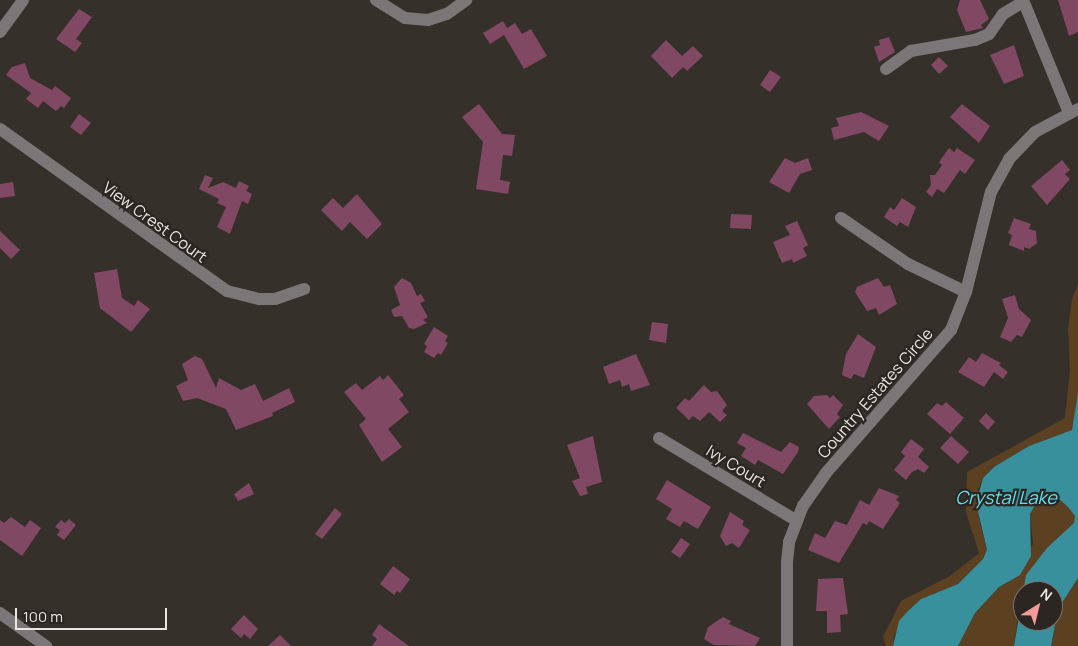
<!DOCTYPE html>
<html>
<head>
<meta charset="utf-8">
<style>
  body { margin:0 }
  #map { position:relative; width:1078px; height:646px; overflow:hidden; background:#35302a; font-family:Manrope,sans-serif }
  div>[style] { position:absolute }
  [style*='--x'] { left:calc(var(--x)*1px); top:calc(var(--y)*1px); width:calc(var(--w)*1px); rotate:calc(var(--a)*1deg) }
  .green>* { inset:0; background:#5b4121 }
  .water>* { inset:0; background:#37909c }
  .building>* { inset:0; background:#814864 }
  .minor>* { height:12px; margin:-6px; padding:0 6px; transform-origin:6px; border-radius:6px; background:#7b7677 }
  span { translate:-50% -50%; white-space:nowrap; text-align:center; line-height:1.15; -webkit-text-stroke:4.5px #2b2621; paint-order:stroke }
  .street-label { font-size:16px; color:#ebe7e4 }
  .water-label { font-size:18px; color:#5fe0f1; font-style:italic }
  .north { position:absolute; left:1013px; top:581px; width:50px; height:50px; box-sizing:border-box; background:#2b2621; border:1px solid #78736f; border-radius:50%; rotate:36deg; font-size:14px; font-weight:700; line-height:20px; text-align:center; color:#ebe7e4 }
  .north::after { content:''; display:block; margin:auto; width:18px; height:22px; background:#f59b99; clip-path:polygon(50% 0,100% 100%,50% 72%,0 100%) }
  .scale { position:absolute; left:15px; top:608px; width:152px; height:22px; box-sizing:border-box; border:2px solid #ebe7e4; border-top:0; padding-left:6px; font-size:15px; line-height:18px; white-space:nowrap; color:#ebe7e4; -webkit-text-stroke:4px #2b2621; paint-order:stroke }
</style>
</head>
<body>
<div id="map">
  <div class="green">
    <i style="clip-path:polygon(1078px 284px,1078px 402px,1072px 430px,1029px 446px,994px 467px,983px 478px,978px 490px,979px 519px,987px 550px,983px 559px,958px 584px,921px 599px,908px 611px,894px 636px,893px 646px,886px 646px,883px 637px,901px 601px,950px 576px,979px 553px,966px 512px,967px 472px,1065px 418px,1070px 370px,1068px 328px,1072px 299px)"></i>
    <i style="clip-path:polygon(1048px 498px,1059px 499px,1068px 507px,1075px 516px,1074px 523px,1036px 562px,1021px 594px,1014px 646px,958px 646px,975px 613px,999px 587px,1009px 582px,1033px 544px,1030px 514px,1037px 502px)"></i>
    <i style="clip-path:polygon(1078px 578px,1078px 646px,1051px 646px,1058px 609px)"></i>
  </div>
  <div class="water">
    <i style="clip-path:polygon(evenodd,1078px 393px,1078px 578px,1058px 609px,1051px 646px,1014px 646px,1026px 575px,1047px 548px,1074px 523px,1075px 516px,1068px 507px,1059px 499px,1048px 498px,1037px 502px,1030px 514px,1031px 556px,1020px 575px,999px 587px,975px 613px,958px 646px,893px 646px,899px 621px,908px 611px,921px 599px,958px 584px,983px 559px,987px 550px,976px 503px,983px 478px,994px 467px,1029px 446px,1072px 430px,1078px 393px,1023px 591px,1053px 591px,1053px 621px,1023px 621px,1023px 591px)"></i>
  </div>
  <div class="building">
    <i style="clip-path:polygon(960px 0,980px 0,989px 19px,981px 25px,983px 28px,966px 32px,957px 10px)"></i>
    <i style="clip-path:polygon(1058px 0,1078px 0,1078px 32px,1069px 36px)"></i>
    <i style="clip-path:polygon(79px 9px,92px 17px,76px 39px,82px 43px,75px 52px,56px 39px)"></i>
    <i style="clip-path:polygon(503px 21px,507px 28px,515px 23px,522px 34px,531px 29px,547px 56px,524px 69px,504px 35px,490px 44px,483px 33px)"></i>
    <i style="clip-path:polygon(889px 37px,895px 52px,879px 62px,874px 47px,880px 45px,879px 40px)"></i>
    <i style="clip-path:polygon(666px 40px,682px 56px,693px 46px,703px 56px,687px 71px,683px 67px,672px 78px,651px 56px)"></i>
    <i style="clip-path:polygon(1014px 45px,1024px 76px,1004px 84px,990px 55px)"></i>
    <i style="clip-path:polygon(939px 57px,948px 66px,939px 74px,931px 65px)"></i>
    <i style="clip-path:polygon(25px 63px,30px 78px,52px 90px,55px 86px,71px 98px,64px 108px,61px 106px,56px 111px,43px 101px,38px 108px,26px 99px,31px 93px,6px 75px,12px 67px)"></i>
    <i style="clip-path:polygon(770px 70px,781px 77px,770px 92px,760px 85px)"></i>
    <i style="clip-path:polygon(479px 104px,502px 134px,515px 135px,512px 156px,503px 155px,500px 180px,510px 182px,508px 194px,476px 189px,483px 142px,462px 117px)"></i>
    <i style="clip-path:polygon(962px 104px,990px 126px,979px 143px,950px 117px)"></i>
    <i style="clip-path:polygon(861px 112px,889px 126px,879px 141px,864px 132px,834px 140px,831px 128px,839px 126px,836px 118px)"></i>
    <i style="clip-path:polygon(79px 114px,91px 123px,81px 135px,70px 127px)"></i>
    <i style="clip-path:polygon(949px 148px,954px 152px,957px 148px,975px 160px,965px 174px,960px 170px,944px 193px,937px 189px,932px 197px,926px 192px,931px 185px,930px 175px,935px 175px,942px 165px,939px 162px)"></i>
    <i style="clip-path:polygon(785px 158px,795px 163px,808px 158px,812px 170px,800px 174px,789px 193px,769px 182px)"></i>
    <i style="clip-path:polygon(1062px 160px,1070px 170px,1065px 174px,1070px 179px,1047px 205px,1031px 186px)"></i>
    <i style="clip-path:polygon(205px 175px,213px 178px,208px 188px,223px 182px,236px 188px,239px 181px,249px 186px,246px 191px,252px 194px,248px 204px,242px 201px,230px 234px,217px 227px,226px 207px,217px 203px,219px 199px,199px 189px)"></i>
    <i style="clip-path:polygon(13px 182px,15px 196px,0 198px,0 184px)"></i>
    <i style="clip-path:polygon(357px 194px,382px 224px,367px 239px,350px 222px,342px 231px,321px 210px,333px 198px,343px 208px)"></i>
    <i style="clip-path:polygon(902px 198px,916px 207px,908px 227px,900px 222px,897px 226px,884px 217px,890px 207px,894px 210px)"></i>
    <i style="clip-path:polygon(731px 214px,752px 215px,751px 229px,730px 228px)"></i>
    <i style="clip-path:polygon(1014px 218px,1031px 224px,1029px 229px,1036px 231px,1037px 243px,1029px 249px,1024px 247px,1024px 251px,1009px 245px,1012px 235px,1008px 233px)"></i>
    <i style="clip-path:polygon(797px 221px,808px 245px,803px 248px,807px 256px,793px 263px,792px 259px,782px 263px,773px 242px,790px 235px,785px 226px)"></i>
    <i style="clip-path:polygon(0 231px,20px 250px,11px 259px,0 248px)"></i>
    <i style="clip-path:polygon(117px 269px,122px 298px,134px 306px,138px 300px,150px 309px,131px 332px,100px 308px,94px 273px)"></i>
    <i style="clip-path:polygon(402px 278px,411px 283px,417px 296px,421px 294px,425px 301px,420px 303px,428px 317px,423px 320px,427px 323px,414px 329px,409px 328px,402px 316px,394px 317px,391px 310px,400px 305px,394px 287px)"></i>
    <i style="clip-path:polygon(878px 278px,884px 287px,890px 285px,897px 304px,879px 315px,876px 308px,867px 311px,855px 292px,857px 287px)"></i>
    <i style="clip-path:polygon(1015px 295px,1019px 309px,1031px 320px,1022px 337px,1017px 335px,1011px 342px,1000px 337px,1008px 318px,1002px 299px)"></i>
    <i style="clip-path:polygon(652px 322px,668px 324px,666px 343px,649px 340px)"></i>
    <i style="clip-path:polygon(434px 327px,448px 336px,445px 341px,448px 343px,441px 355px,438px 353px,434px 358px,424px 352px,427px 346px,424px 344px)"></i>
    <i style="clip-path:polygon(858px 334px,876px 347px,864px 378px,854px 374px,851px 379px,842px 375px,846px 354px)"></i>
    <i style="clip-path:polygon(982px 353px,1001px 363px,999px 365px,1008px 372px,1003px 379px,994px 372px,984px 387px,958px 372px,969px 357px,976px 362px)"></i>
    <i style="clip-path:polygon(636px 354px,650px 385px,631px 391px,629px 384px,622px 387px,620px 380px,609px 384px,603px 367px)"></i>
    <i style="clip-path:polygon(195px 356px,202px 359px,216px 388px,219px 378px,241px 390px,255px 384px,263px 401px,289px 388px,295px 402px,272px 413px,273px 416px,236px 430px,226px 409px,197px 398px,183px 401px,176px 386px,188px 380px,182px 364px)"></i>
    <i style="clip-path:polygon(388px 375px,404px 395px,399px 399px,409px 412px,388px 429px,402px 447px,382px 462px,359px 425px,366px 419px,344px 392px,356px 383px,362px 390px,380px 376px,383px 380px)"></i>
    <i style="clip-path:polygon(704px 385px,711px 392px,717px 391px,727px 405px,722px 411px,727px 415px,720px 422px,709px 412px,700px 421px,693px 416px,689px 420px,676px 408px,685px 398px,689px 401px)"></i>
    <i style="clip-path:polygon(827px 395px,830px 398px,833px 395px,843px 405px,837px 414px,840px 417px,829px 429px,807px 404px,814px 396px)"></i>
    <i style="clip-path:polygon(946px 402px,964px 418px,950px 434px,927px 414px,937px 403px,942px 406px)"></i>
    <i style="clip-path:polygon(986px 413px,995px 422px,988px 430px,979px 421px)"></i>
    <i style="clip-path:polygon(743px 433px,781px 452px,790px 442px,799px 447px,798px 452px,783px 474px,758px 460px,755px 465px,741px 456px,746px 448px,737px 443px)"></i>
    <i style="clip-path:polygon(593px 436px,602px 482px,586px 487px,588px 494px,580px 496px,572px 481px,580px 478px,567px 445px)"></i>
    <i style="clip-path:polygon(951px 436px,969px 452px,958px 464px,940px 448px)"></i>
    <i style="clip-path:polygon(911px 439px,924px 449px,918px 457px,929px 467px,924px 473px,918px 469px,912px 472px,906px 480px,894px 470px,905px 456px,901px 452px)"></i>
    <i style="clip-path:polygon(667px 480px,711px 507px,698px 529px,684px 521px,680px 527px,666px 519px,672px 509px,656px 499px)"></i>
    <i style="clip-path:polygon(249px 483px,254px 494px,238px 501px,234px 494px)"></i>
    <i style="clip-path:polygon(879px 488px,899px 496px,896px 500px,900px 503px,883px 529px,869px 521px,867px 525px,863px 523px,839px 563px,808px 550px,815px 533px,825px 538px,835px 521px,847px 525px,860px 500px,869px 505px)"></i>
    <i style="clip-path:polygon(335px 508px,342px 514px,322px 539px,315px 534px)"></i>
    <i style="clip-path:polygon(730px 512px,744px 521px,742px 525px,750px 530px,739px 548px,732px 543px,726px 546px,720px 536px)"></i>
    <i style="clip-path:polygon(11px 517px,25px 527px,30px 520px,41px 528px,22px 556px,0 540px,0 520px,4px 523px)"></i>
    <i style="clip-path:polygon(69px 519px,76px 525px,64px 540px,57px 535px,60px 530px,55px 527px,61px 520px,65px 523px)"></i>
    <i style="clip-path:polygon(681px 538px,690px 544px,680px 558px,671px 552px)"></i>
    <i style="clip-path:polygon(393px 566px,410px 579px,400px 593px,397px 591px,394px 595px,380px 584px)"></i>
    <i style="clip-path:polygon(843px 578px,848px 614px,840px 615px,841px 632px,827px 633px,827px 611px,816px 611px,818px 579px)"></i>
    <i style="clip-path:polygon(244px 615px,258px 629px,250px 639px,244px 634px,241px 638px,231px 629px)"></i>
    <i style="clip-path:polygon(723px 617px,731px 621px,729px 624px,760px 638px,755px 646px,714px 645px,704px 639px,708px 627px)"></i>
    <i style="clip-path:polygon(379px 624px,409px 646px,372px 646px,377px 639px,372px 635px)"></i>
    <i style="clip-path:polygon(280px 635px,291px 646px,268px 646px)"></i>
  </div>
  <div class="minor">
    <i style="--x:376;--y:0;--w:34;--a:32"></i>
    <i style="--x:405;--y:18;--w:23;--a:5"></i>
    <i style="--x:428;--y:20;--w:20;--a:-18"></i>
    <i style="--x:447;--y:14;--w:24;--a:-36"></i>
    <i style="--x:1023;--y:0;--w:122;--a:67.8"></i>
    <i style="--x:0;--y:32;--w:39;--a:-54"></i>
    <i style="--x:886;--y:69;--w:31;--a:-36"></i>
    <i style="--x:911;--y:51;--w:65;--a:-9.8"></i>
    <i style="--x:975;--y:40;--w:15;--a:-23"></i>
    <i style="--x:989;--y:34;--w:24;--a:-55"></i>
    <i style="--x:1003;--y:14;--w:23;--a:-31"></i>
    <i style="--x:0;--y:129;--w:279;--a:35.5"></i>
    <i style="--x:227;--y:291;--w:34;--a:14"></i>
    <i style="--x:260;--y:299;--w:15;--a:0"></i>
    <i style="--x:275;--y:299;--w:31;--a:-19"></i>
    <i style="--x:841;--y:218;--w:81;--a:34.5"></i>
    <i style="--x:908;--y:264;--w:64;--a:25.8"></i>
    <i style="--x:659;--y:438;--w:161;--a:31"></i>
    <i style="--x:0;--y:613;--w:57;--a:35.7"></i>
    <i style="--x:787;--y:646;--w:84;--a:-90"></i>
    <i style="--x:787;--y:562;--w:20;--a:-84"></i>
    <i style="--x:789;--y:542;--w:39;--a:-69"></i>
    <i style="--x:803;--y:506;--w:39;--a:-55"></i>
    <i style="--x:825;--y:474;--w:191;--a:-48.8"></i>
    <i style="--x:951;--y:330;--w:41;--a:-68.5"></i>
    <i style="--x:966;--y:292;--w:103;--a:-76"></i>
    <i style="--x:991;--y:192;--w:38;--a:-61"></i>
    <i style="--x:1009;--y:159;--w:37;--a:-46"></i>
    <i style="--x:1035;--y:132;--w:49;--a:-28.1"></i>
  </div>
  <div class="street-label">
    <span style="left:155px;top:222px;rotate:36deg">View Crest Court</span>
    <span style="left:875px;top:393px;rotate:-49deg">Country Estates Circle</span>
    <span style="left:736px;top:466px;rotate:31deg">Ivy Court</span>
  </div>
  <div class="water-label">
    <span style="left:1006px;top:497px">Crystal Lake</span>
  </div>
  <div class="north">N</div>
  <div class="scale">100 m</div>
</div>
</body>
</html>
